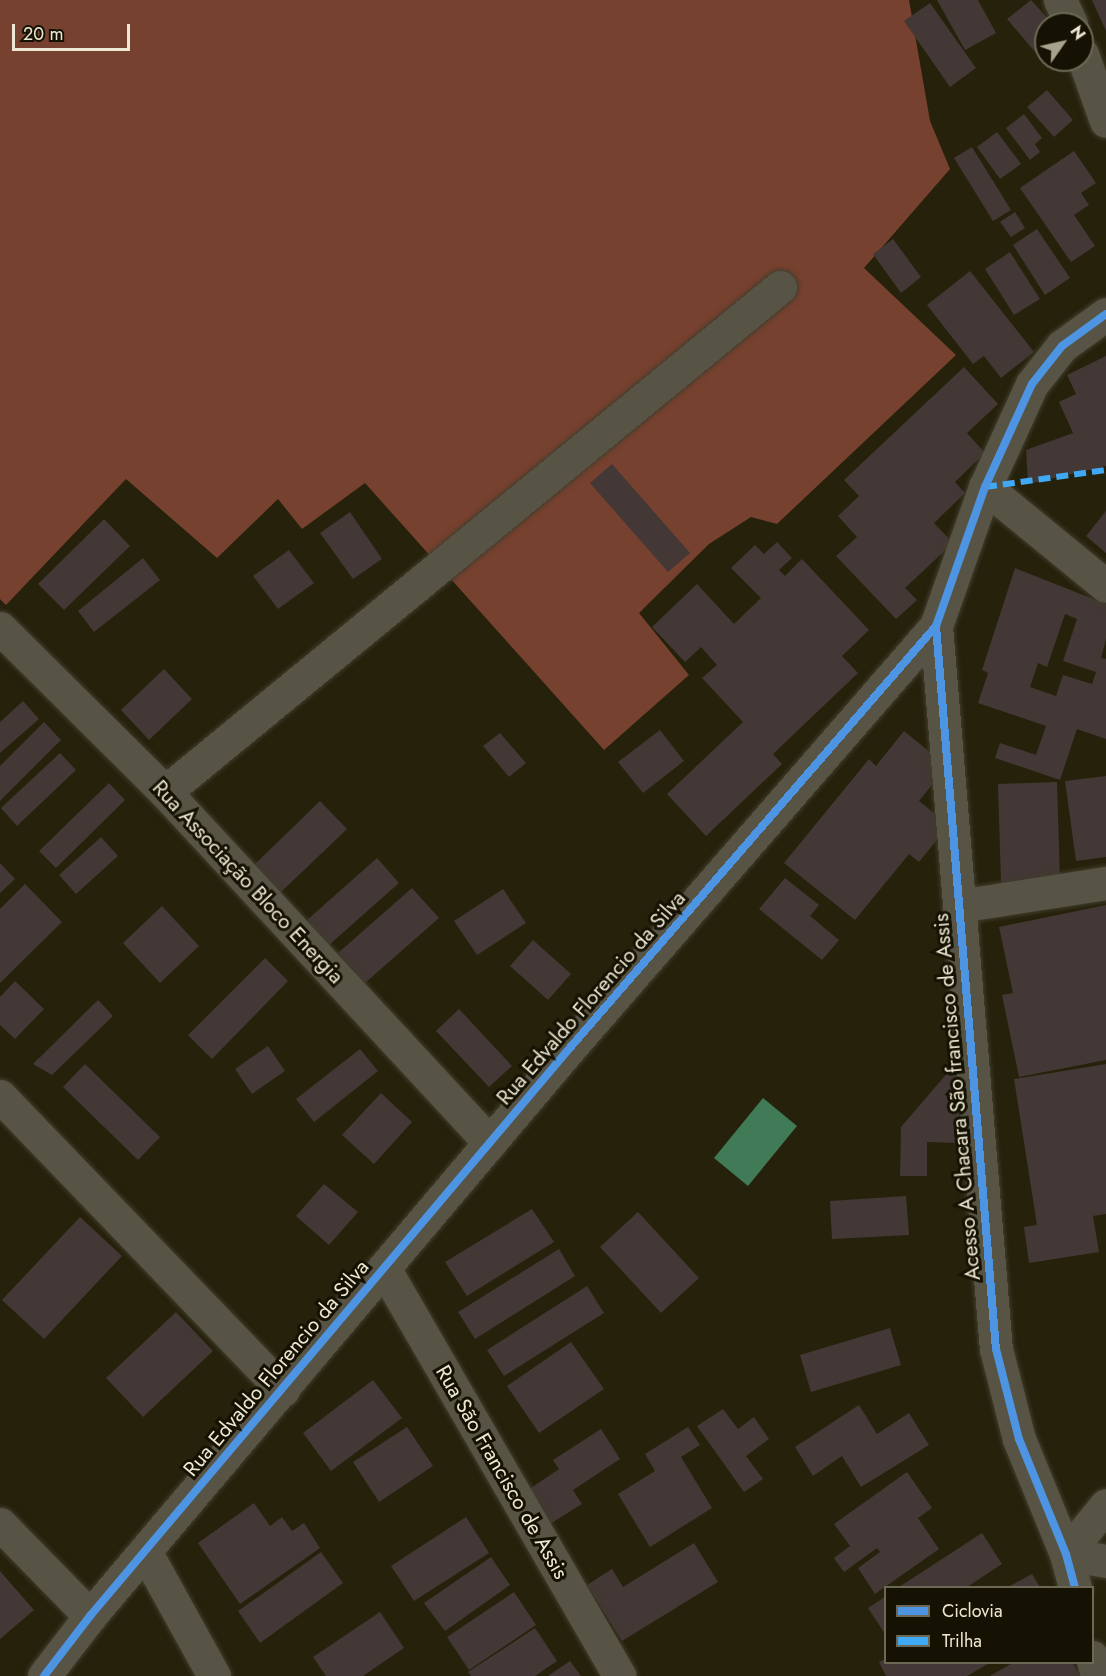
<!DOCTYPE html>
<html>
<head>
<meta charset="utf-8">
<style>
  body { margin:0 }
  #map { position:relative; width:1106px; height:1676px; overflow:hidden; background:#26210b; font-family:Jost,sans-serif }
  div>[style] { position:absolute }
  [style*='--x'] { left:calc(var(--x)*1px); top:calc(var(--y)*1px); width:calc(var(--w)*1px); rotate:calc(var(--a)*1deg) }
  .forest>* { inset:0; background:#77412f }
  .water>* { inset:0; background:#407a57 }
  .building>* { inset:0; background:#433835 }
  .roads { filter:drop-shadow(0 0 2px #403d2d) drop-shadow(0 0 2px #403d2d) }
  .minor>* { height:33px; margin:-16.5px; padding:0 16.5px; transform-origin:16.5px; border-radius:16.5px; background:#575446 }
  .quiet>* { height:6px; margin-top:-3px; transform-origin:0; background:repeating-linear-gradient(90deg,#3fa9f5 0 12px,transparent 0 18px) }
  .cycleway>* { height:8px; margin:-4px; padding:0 4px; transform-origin:4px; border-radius:4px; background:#4d94e3 }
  span { translate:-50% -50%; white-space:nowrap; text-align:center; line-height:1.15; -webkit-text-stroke:6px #151203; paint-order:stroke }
  .street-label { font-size:21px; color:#ede8d3 }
  .legend { position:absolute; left:884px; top:1586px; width:210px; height:78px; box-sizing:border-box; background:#151203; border:2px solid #6b6856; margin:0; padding:8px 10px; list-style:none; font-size:18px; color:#ede8d3 }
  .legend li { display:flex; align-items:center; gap:12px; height:30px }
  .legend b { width:30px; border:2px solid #6b6856 }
  .north { position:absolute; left:1034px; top:12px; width:60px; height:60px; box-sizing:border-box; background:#151203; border:2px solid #6b6856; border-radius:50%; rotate:56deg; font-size:16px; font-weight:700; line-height:24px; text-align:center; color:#ede8d3 }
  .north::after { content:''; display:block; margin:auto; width:21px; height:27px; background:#a7a28d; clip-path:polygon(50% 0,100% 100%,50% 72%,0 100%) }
  .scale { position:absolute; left:12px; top:24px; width:118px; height:27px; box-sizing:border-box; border:3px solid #ede8d3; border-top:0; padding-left:8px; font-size:18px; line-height:21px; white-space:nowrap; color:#ede8d3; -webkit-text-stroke:4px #151203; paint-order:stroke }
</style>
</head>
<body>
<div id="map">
  <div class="forest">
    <i style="clip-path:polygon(0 0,909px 0,930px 121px,950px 169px,864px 268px,956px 355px,777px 524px,751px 517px,709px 544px,639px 613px,689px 675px,604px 750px,365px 483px,302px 529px,278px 499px,217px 558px,126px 479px,6px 605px,0 599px)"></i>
  </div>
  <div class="water">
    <i style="clip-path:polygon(763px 1098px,797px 1126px,748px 1186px,714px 1158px)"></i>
  </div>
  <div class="building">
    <i style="clip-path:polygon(937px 0,978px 0,996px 33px,965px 50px)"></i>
    <i style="clip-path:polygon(1031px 0,1053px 24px,1046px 24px,1046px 45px,1036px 53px,1007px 19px)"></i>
    <i style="clip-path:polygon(1092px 0,1106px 0,1106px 31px)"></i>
    <i style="clip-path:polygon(930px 3px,976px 68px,950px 87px,904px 21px)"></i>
    <i style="clip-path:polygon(1047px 90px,1073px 120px,1054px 137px,1027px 107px)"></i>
    <i style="clip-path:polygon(1024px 114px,1042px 138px,1035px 144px,1040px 152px,1030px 160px,1006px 128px)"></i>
    <i style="clip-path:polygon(997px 132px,1021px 164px,1000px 179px,977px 147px)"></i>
    <i style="clip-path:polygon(972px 147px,1011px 210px,993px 221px,954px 158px)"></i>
    <i style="clip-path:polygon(1074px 151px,1096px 183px,1081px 193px,1089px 205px,1074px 215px,1095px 246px,1071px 262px,1020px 188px)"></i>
    <i style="clip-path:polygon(1015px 212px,1025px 228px,1011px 237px,1000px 222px)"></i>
    <i style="clip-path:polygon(1037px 229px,1070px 278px,1045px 295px,1013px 245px)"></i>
    <i style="clip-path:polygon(893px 239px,921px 277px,901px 293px,873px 254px)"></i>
    <i style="clip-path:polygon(1010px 252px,1040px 299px,1014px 315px,985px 269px)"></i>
    <i style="clip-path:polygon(970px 271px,1034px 352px,1001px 378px,984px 356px,973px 364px,927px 305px)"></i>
    <i style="clip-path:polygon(1106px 356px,1106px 466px,1028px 484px,1026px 450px,1073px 433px,1059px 402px,1076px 394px,1067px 375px)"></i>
    <i style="clip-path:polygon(964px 367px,998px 404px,967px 433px,985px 453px,955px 482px,965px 493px,934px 523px,953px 543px,905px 588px,917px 600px,896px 619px,836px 556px,857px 537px,838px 516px,859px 496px,844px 480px)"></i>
    <i style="clip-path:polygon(612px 464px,690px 553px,668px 572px,590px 483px)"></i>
    <i style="clip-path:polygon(1106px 511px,1106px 553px,1086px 536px)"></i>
    <i style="clip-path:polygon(350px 512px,382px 559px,353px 579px,320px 533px)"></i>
    <i style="clip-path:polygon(104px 519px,130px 546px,64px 610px,38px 584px)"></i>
    <i style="clip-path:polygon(777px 542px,792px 558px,779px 570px,785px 576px,802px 559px,869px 630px,842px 656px,858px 673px,773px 754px,782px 764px,706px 836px,667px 794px,743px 722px,702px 678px,717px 665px,701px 647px,685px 662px,652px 627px,697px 584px,734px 624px,761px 598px,731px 568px,755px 545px,764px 554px)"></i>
    <i style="clip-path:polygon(289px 550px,314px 583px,278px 609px,253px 576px)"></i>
    <i style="clip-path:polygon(143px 558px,160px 580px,94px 632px,78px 611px)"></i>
    <i style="clip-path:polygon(evenodd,1015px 568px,1106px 604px,1106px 639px,1101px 658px,1106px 659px,1106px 739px,1077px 729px,1060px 780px,995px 758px,1000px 743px,1036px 755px,1046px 726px,978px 703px,988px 673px,982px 670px,1015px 568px,1065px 614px,1077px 619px,1063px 661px,1096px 672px,1092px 684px,1063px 675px,1056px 696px,1030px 687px,1038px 663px,1047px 667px,1065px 614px)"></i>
    <i style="clip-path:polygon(164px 669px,192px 699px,149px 740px,121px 710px)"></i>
    <i style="clip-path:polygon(23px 701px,39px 719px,0 753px,0 722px)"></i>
    <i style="clip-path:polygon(44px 722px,61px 740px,0 801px,0 766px)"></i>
    <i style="clip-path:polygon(660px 730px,684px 761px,643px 793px,618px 762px)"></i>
    <i style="clip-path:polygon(904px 731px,947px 766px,919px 801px,949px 825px,919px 862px,909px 854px,855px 920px,784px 863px,869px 759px,876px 766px)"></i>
    <i style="clip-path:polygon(500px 733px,526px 763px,509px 777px,483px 746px)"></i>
    <i style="clip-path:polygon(60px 753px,76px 770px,17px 826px,1px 808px)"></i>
    <i style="clip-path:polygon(1106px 776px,1106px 857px,1076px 861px,1065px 781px)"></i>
    <i style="clip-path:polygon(1057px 782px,1060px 882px,1001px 883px,998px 784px)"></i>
    <i style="clip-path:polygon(109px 783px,125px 800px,56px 868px,39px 851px)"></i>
    <i style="clip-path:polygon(320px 801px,347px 829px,280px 893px,253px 866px)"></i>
    <i style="clip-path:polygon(101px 837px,118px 856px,76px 894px,59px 875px)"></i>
    <i style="clip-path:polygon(377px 858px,399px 883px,329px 945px,307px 920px)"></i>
    <i style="clip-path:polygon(0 863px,15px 879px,0 893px)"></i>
    <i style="clip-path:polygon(785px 878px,819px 905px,810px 916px,839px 940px,822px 960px,759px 909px)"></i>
    <i style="clip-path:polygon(25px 884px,62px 922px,0 983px,0 909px)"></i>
    <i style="clip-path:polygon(412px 888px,439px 918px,365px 983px,338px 953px)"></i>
    <i style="clip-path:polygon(503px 889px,526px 923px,477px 955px,454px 921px)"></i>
    <i style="clip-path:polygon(1106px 905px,1106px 1060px,1019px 1077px,1002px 995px,1013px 993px,999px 927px)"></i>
    <i style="clip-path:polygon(162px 906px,199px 946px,160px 983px,123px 943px)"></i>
    <i style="clip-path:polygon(533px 940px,571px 974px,548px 1000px,510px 966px)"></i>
    <i style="clip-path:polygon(265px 958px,288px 981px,212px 1059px,188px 1035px)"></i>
    <i style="clip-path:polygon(15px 981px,44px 1009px,15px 1039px,0 1025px,0 997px)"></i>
    <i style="clip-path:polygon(98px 1000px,113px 1016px,52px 1075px,33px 1064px)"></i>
    <i style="clip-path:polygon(459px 1009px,512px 1066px,489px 1087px,436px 1031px)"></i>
    <i style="clip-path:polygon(268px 1046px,285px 1071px,252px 1094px,235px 1069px)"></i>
    <i style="clip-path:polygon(360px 1049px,378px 1071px,314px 1122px,296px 1099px)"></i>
    <i style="clip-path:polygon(961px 1057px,958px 1143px,927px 1142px,927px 1176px,900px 1176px,901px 1127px)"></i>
    <i style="clip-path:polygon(85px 1064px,160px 1137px,138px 1160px,63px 1087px)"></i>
    <i style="clip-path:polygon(1106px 1064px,1106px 1214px,1093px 1216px,1099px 1252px,1029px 1263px,1024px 1227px,1037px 1225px,1014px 1079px)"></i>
    <i style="clip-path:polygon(381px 1093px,412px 1122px,374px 1164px,342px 1135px)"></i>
    <i style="clip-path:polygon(324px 1184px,358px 1212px,329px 1245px,296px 1216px)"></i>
    <i style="clip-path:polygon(906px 1196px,909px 1235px,832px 1239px,830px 1201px)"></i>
    <i style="clip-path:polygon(532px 1209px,554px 1242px,467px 1296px,445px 1262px)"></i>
    <i style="clip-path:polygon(638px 1212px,699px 1278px,661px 1313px,600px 1247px)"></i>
    <i style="clip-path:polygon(80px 1217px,122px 1256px,44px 1339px,2px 1300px)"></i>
    <i style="clip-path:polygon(559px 1249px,575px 1276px,475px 1339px,458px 1312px)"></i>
    <i style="clip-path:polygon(587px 1286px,604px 1313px,504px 1376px,487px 1350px)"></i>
    <i style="clip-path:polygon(176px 1312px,213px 1351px,143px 1417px,106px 1378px)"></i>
    <i style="clip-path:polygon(890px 1328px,901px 1365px,811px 1392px,800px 1355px)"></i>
    <i style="clip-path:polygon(571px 1342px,604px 1389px,539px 1433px,507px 1386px)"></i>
    <i style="clip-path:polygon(373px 1380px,402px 1418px,331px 1471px,303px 1433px)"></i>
    <i style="clip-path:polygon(859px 1405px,877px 1434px,909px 1413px,929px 1445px,861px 1487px,842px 1456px,813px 1476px,795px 1447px)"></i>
    <i style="clip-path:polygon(723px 1409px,738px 1429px,754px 1417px,769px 1439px,746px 1456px,763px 1479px,744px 1492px,697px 1426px)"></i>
    <i style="clip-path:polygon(407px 1427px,433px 1466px,379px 1502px,353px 1462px)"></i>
    <i style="clip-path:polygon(688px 1427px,700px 1445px,681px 1457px,712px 1508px,650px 1547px,618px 1494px,655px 1471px,645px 1454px)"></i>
    <i style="clip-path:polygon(601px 1429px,620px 1459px,573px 1490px,582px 1504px,550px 1524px,528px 1490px,559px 1469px,553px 1460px)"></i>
    <i style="clip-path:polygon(907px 1472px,932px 1508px,918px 1518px,939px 1549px,875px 1594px,858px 1568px,880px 1552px,877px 1548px,844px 1572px,834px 1558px,850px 1546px,834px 1524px)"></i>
    <i style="clip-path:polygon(254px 1503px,270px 1526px,282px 1517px,292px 1531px,304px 1523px,320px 1548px,240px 1604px,198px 1543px)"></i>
    <i style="clip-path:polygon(466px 1517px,489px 1553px,414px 1601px,391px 1566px)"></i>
    <i style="clip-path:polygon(982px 1533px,1002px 1564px,967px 1587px,899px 1587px)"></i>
    <i style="clip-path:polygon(694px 1543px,718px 1582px,622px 1641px,587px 1585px,612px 1569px,623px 1587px)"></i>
    <i style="clip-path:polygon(321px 1552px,343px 1583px,260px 1643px,238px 1611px)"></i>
    <i style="clip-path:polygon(491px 1557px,510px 1585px,445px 1631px,424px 1603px)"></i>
    <i style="clip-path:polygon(0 1571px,34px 1610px,0 1639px)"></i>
    <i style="clip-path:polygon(1032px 1574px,1040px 1587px,1008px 1587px)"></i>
    <i style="clip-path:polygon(514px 1592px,536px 1625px,469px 1670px,447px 1637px)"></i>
    <i style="clip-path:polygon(885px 1597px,885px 1634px,868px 1608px)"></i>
    <i style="clip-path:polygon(380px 1612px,404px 1648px,363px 1676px,326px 1676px,313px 1657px)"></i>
    <i style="clip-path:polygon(535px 1628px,557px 1661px,535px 1676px,471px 1676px,468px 1672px)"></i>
    <i style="clip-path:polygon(885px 1659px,886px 1662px,991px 1662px,967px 1676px,886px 1676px,879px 1662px)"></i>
    <i style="clip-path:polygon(570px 1661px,581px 1676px,548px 1676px)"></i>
    <i style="clip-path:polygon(1014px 1662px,1072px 1662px,1080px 1676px,990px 1676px)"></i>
  </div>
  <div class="roads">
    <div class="minor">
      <i style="--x:1060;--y:0;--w:26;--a:65"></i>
      <i style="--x:1082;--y:54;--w:71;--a:70.3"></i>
      <i style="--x:985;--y:487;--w:156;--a:39.3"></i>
      <i style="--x:936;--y:626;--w:725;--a:85.26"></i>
      <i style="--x:996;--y:1349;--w:93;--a:75.7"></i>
      <i style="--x:1019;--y:1439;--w:124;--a:67.8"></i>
      <i style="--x:1066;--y:1554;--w:35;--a:75"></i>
      <i style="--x:0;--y:628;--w:233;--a:44.8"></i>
      <i style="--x:165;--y:792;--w:478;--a:47.2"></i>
      <i style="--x:165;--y:792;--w:796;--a:-39.39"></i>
      <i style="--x:959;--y:906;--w:149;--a:-8.9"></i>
      <i style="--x:0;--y:1096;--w:408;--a:46.1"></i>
      <i style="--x:384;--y:1268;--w:471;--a:60"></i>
      <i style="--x:0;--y:1524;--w:129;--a:45.6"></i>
      <i style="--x:145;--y:1551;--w:143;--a:61.1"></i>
      <i style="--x:1066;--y:1554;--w:63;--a:-50.8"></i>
      <i style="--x:1066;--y:1554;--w:41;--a:9.9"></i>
      <i style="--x:1092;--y:1657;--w:20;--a:75"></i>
      <i style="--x:44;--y:1676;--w:76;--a:-52.5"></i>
      <i style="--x:90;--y:1616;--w:741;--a:-49.82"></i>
      <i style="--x:568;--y:1050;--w:561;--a:-49.04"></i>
      <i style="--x:936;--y:626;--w:147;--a:-70.6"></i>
      <i style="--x:985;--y:487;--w:113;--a:-65.5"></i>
      <i style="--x:1032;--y:384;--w:48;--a:-51.7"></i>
      <i style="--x:1062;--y:346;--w:54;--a:-36"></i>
    </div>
  </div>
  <div class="quiet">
    <i style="--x:985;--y:487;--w:122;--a:-8"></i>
  </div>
  <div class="cycleway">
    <i style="--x:936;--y:626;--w:725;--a:85.26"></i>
    <i style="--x:996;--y:1349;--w:93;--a:75.7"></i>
    <i style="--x:1019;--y:1439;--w:124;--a:67.8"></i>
    <i style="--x:1066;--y:1554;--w:35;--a:75"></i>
    <i style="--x:44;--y:1676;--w:76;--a:-52.5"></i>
    <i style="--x:90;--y:1616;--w:741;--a:-49.82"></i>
    <i style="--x:568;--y:1050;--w:561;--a:-49.04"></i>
    <i style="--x:936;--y:626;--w:147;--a:-70.6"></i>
    <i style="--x:985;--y:487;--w:113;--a:-65.5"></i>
    <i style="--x:1032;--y:384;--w:48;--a:-51.7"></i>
    <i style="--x:1062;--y:346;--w:54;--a:-36"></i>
  </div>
  <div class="street-label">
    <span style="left:248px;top:882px;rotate:47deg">Rua Associação Bloco Energia</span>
    <span style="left:591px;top:998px;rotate:-49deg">Rua Edvaldo Florencio da Silva</span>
    <span style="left:957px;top:1097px;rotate:-95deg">Acesso A Chacara São francisco de Assis</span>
    <span style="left:276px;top:1368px;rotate:-50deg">Rua Edvaldo Florencio da Silva</span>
    <span style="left:502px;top:1472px;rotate:60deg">Rua São Francisco de Assis</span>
  </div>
  <ul class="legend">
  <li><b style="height:8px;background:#4d94e3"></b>Ciclovia</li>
  <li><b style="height:8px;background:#3fa9f5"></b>Trilha</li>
  </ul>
  <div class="north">N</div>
  <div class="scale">20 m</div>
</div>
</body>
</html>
